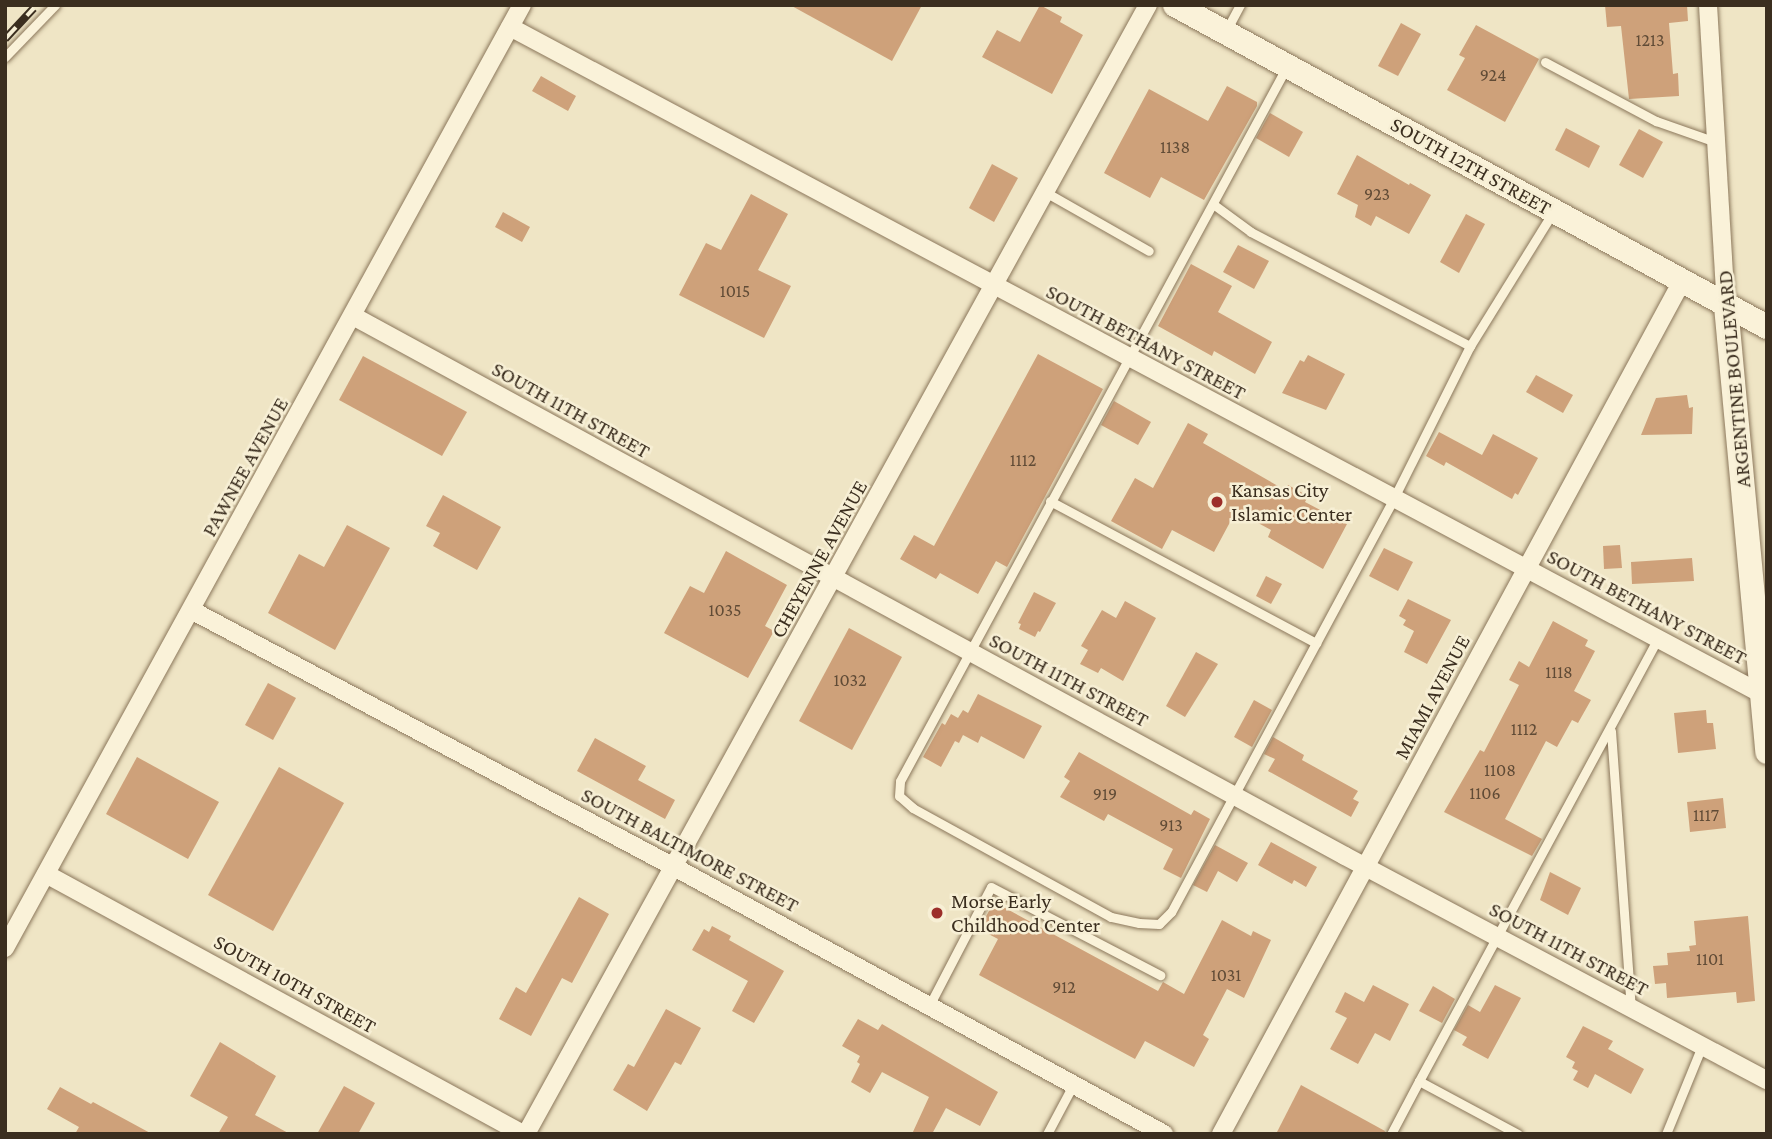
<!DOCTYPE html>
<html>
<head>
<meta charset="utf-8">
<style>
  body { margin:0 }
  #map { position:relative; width:1772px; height:1139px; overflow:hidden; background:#efe5c5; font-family:"Crimson Pro",serif }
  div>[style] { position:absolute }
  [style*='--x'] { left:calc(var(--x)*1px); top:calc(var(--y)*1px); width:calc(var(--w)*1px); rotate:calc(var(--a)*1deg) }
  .building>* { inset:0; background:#cea17a }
  .roads { filter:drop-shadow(0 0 2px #8b775b) drop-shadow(0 0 2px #8b775b) }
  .lane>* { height:9px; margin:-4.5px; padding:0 4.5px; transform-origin:4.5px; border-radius:4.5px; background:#faf2d9 }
  .street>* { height:18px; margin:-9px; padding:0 9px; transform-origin:9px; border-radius:9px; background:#faf2d9 }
  .secondary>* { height:24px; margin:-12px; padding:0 12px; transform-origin:12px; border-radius:12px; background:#faf2d9 }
  .rail>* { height:8px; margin-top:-4px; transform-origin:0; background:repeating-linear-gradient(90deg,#f7efd5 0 16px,#3b2e1f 0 32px); box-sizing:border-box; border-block:2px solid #3b2e1f }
  .dots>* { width:19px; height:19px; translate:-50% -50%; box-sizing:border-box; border:4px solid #f7efd5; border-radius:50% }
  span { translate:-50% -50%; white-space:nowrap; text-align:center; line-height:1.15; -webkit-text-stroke:5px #f7efd5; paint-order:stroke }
  .number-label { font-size:18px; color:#604b36 }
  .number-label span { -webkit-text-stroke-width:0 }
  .street-label { font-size:21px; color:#3b2e1f }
  .poi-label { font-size:21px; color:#3b2e1f }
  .left { translate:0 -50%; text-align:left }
  .frame { position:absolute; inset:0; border:7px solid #3b2e1f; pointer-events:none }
</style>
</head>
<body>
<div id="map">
  <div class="building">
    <i style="clip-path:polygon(790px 5px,922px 5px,892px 61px)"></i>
    <i style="clip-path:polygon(1040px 5px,1062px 17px,1060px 22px,1083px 35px,1052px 94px,982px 57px,997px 30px,1020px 42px)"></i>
    <i style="clip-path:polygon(1605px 5px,1687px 5px,1688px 21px,1669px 23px,1673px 74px,1678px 73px,1679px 96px,1629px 99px,1621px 26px,1607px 27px)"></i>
    <i style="clip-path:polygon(1401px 23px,1421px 34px,1398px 76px,1378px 66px)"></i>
    <i style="clip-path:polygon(1476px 25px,1539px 59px,1505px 122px,1447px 90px,1465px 58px,1459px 55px)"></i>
    <i style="clip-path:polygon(541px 76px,576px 96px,568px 111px,532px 91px)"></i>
    <i style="clip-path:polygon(1227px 86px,1257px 102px,1257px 106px,1204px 200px,1161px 177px,1150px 198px,1104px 173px,1149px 89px,1208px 121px)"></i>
    <i style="clip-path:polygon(1270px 113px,1303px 132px,1289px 157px,1256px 138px)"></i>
    <i style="clip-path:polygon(1566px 128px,1600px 146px,1589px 168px,1555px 150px)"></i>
    <i style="clip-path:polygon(1639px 129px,1663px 142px,1643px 178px,1619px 165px)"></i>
    <i style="clip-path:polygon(1357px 155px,1409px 185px,1410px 183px,1431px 195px,1409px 234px,1376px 216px,1371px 226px,1355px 217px,1358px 205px,1337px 194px)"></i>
    <i style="clip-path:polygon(992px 164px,1018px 178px,994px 222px,969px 208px)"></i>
    <i style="clip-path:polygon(751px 194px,788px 214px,758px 270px,791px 286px,764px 338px,679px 295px,706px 243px,721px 250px)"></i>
    <i style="clip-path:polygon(503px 212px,530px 227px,522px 242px,495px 227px)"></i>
    <i style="clip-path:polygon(1466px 214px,1485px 224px,1459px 273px,1440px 262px)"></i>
    <i style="clip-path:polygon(1238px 245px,1269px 261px,1254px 289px,1223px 272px)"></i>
    <i style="clip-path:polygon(1191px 264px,1232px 286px,1218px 312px,1272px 342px,1255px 374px,1214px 351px,1212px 356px,1158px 326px)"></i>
    <i style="clip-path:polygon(1038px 354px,1103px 389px,1007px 567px,996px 561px,978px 594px,940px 573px,936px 579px,900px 559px,914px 535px,934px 546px)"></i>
    <i style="clip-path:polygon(1308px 355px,1345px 374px,1326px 410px,1282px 393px,1300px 360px,1304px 362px)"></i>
    <i style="clip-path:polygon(363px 356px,467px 412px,442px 456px,339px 400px)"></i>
    <i style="clip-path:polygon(1536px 375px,1573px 395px,1563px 413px,1526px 392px)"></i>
    <i style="clip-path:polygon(1687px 395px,1689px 408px,1693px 407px,1692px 434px,1641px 435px,1656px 398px)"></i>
    <i style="clip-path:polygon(1114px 401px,1151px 422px,1138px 445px,1101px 425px)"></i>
    <i style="clip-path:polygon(1188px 423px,1208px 434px,1203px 443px,1285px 490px,1288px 485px,1308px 496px,1305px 502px,1347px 524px,1323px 569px,1268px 537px,1271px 530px,1236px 511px,1214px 552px,1172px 530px,1162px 549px,1111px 521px,1135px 478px,1153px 488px)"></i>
    <i style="clip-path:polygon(1439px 432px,1482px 455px,1493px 434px,1538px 458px,1518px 495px,1515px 493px,1512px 499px,1446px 462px,1444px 466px,1426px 456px)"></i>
    <i style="clip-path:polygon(443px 495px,501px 527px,477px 570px,433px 546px,440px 533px,426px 526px)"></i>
    <i style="clip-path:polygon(347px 525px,390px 548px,335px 650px,268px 613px,299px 554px,324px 567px)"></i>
    <i style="clip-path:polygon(1620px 545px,1622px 568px,1604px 569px,1603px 546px)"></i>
    <i style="clip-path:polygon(1384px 548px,1413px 562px,1398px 591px,1369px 576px)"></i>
    <i style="clip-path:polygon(726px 551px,787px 585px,765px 626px,774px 631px,748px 678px,664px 633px,690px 586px,704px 593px)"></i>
    <i style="clip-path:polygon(1692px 558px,1694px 581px,1632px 584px,1631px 562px)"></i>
    <i style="clip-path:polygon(1266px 576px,1282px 584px,1271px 604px,1256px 596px)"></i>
    <i style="clip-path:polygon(1034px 592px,1056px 603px,1040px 632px,1038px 631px,1035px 637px,1019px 629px,1021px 624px,1018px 623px)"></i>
    <i style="clip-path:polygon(1408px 599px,1451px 620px,1427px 664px,1404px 652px,1414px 631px,1403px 625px,1406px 620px,1399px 616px)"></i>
    <i style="clip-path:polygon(1125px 601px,1156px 618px,1123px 681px,1101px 668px,1098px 673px,1080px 664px,1088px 650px,1081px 646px,1102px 610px,1116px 618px)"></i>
    <i style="clip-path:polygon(1553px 621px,1588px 640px,1585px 646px,1595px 651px,1574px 691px,1591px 700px,1578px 723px,1572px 720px,1557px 747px,1546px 741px,1505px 819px,1542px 839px,1532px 856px,1444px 812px,1480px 750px,1484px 752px,1519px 685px,1509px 680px,1519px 661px,1529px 667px)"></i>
    <i style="clip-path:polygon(849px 628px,902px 657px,852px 750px,799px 721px)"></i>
    <i style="clip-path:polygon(1196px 652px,1218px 664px,1185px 717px,1166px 706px)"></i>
    <i style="clip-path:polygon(268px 683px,296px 698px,273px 740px,245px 725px)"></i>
    <i style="clip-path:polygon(978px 694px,1042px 726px,1024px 759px,981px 736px,978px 743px,963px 735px,959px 743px,955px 741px,941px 767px,923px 757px,942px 723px,945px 725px,951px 714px,958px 718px,963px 710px,968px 713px)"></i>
    <i style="clip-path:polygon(1254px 700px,1272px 710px,1252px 747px,1234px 737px)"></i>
    <i style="clip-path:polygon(1706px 710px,1707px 723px,1713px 723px,1716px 749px,1678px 753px,1674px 713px)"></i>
    <i style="clip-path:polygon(1273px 737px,1304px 755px,1302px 760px,1358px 791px,1353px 799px,1359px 802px,1351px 817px,1268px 771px,1275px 759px,1264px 754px)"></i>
    <i style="clip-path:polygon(595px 738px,646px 766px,638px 780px,675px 800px,665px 819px,577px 771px)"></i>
    <i style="clip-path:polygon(1079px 752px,1191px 815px,1194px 810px,1210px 819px,1181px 878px,1163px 869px,1173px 849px,1108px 814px,1104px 821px,1060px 797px,1070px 781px,1064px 777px)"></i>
    <i style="clip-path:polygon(137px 757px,219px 802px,188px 859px,106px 814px)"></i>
    <i style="clip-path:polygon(279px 767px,344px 803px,273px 931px,208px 895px)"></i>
    <i style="clip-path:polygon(1723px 798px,1726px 828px,1690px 832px,1687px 802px)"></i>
    <i style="clip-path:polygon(1271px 842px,1317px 867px,1306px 887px,1294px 880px,1292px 884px,1258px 865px)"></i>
    <i style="clip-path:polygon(1215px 845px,1248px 863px,1237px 882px,1218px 871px,1207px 892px,1193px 885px)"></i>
    <i style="clip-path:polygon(1550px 872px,1581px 888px,1568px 915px,1540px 900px)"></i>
    <i style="clip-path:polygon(579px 897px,609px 914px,572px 983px,562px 978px,531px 1036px,499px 1019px,516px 987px,526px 993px)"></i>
    <i style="clip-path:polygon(994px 902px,1158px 991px,1163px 982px,1184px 994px,1222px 920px,1251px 936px,1253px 931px,1271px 940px,1244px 998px,1227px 989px,1203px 1035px,1209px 1039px,1194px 1067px,1145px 1041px,1135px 1059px,979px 975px,998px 939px,979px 929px)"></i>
    <i style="clip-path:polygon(1748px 916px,1755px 1001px,1737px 1003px,1736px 992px,1667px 998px,1666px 983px,1655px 984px,1653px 966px,1668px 965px,1667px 953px,1690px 951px,1689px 946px,1696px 945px,1694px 921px)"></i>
    <i style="clip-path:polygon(712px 926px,731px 936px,729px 940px,784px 971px,754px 1023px,732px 1011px,748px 981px,692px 950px,704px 929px,709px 932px)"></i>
    <i style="clip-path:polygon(1373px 985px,1409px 1004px,1390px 1041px,1375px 1033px,1358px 1064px,1330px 1049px,1347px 1018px,1335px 1012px,1345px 992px,1364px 1002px)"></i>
    <i style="clip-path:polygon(1495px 985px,1521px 998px,1488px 1059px,1462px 1045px,1467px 1037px,1454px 1030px,1468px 1005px,1480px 1012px)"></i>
    <i style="clip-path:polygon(1433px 986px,1455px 999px,1442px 1023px,1419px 1011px)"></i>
    <i style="clip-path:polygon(666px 1009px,701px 1028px,681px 1065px,675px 1062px,647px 1111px,613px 1090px,628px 1064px,634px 1067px)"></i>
    <i style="clip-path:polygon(858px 1019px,878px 1030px,882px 1024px,998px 1092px,980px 1126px,946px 1108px,932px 1134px,912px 1134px,929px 1097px,882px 1072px,870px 1093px,851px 1082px,860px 1064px,857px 1062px,860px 1056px,842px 1046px)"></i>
    <i style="clip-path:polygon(1583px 1026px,1613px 1041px,1608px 1049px,1644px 1069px,1631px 1094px,1595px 1074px,1588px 1088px,1573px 1080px,1578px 1071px,1572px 1068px,1575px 1062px,1566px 1057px)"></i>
    <i style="clip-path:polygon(220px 1042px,276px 1076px,255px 1115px,290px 1134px,218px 1134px,228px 1117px,190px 1096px)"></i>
    <i style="clip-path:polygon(1301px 1085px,1385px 1131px,1384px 1134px,1276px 1134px)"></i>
    <i style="clip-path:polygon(344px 1086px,375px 1103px,358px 1134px,317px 1134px)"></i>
    <i style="clip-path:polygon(60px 1087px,91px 1104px,93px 1102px,152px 1134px,75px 1134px,79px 1127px,47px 1109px)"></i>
  </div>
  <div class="roads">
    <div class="lane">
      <i style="--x:1226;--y:31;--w:30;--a:-62"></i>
      <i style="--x:5;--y:57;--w:72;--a:-46.1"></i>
      <i style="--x:1545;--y:62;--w:126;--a:28"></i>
      <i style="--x:1656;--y:121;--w:64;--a:19.3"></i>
      <i style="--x:1047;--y:193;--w:117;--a:29.6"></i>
      <i style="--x:1213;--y:204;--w:47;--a:36.4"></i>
      <i style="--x:1251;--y:232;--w:247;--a:27.5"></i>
      <i style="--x:1470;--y:346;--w:172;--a:116.6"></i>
      <i style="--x:1393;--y:500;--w:468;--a:118.3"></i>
      <i style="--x:1171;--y:912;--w:17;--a:135"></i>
      <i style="--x:1159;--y:924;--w:20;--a:-177"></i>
      <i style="--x:1139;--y:923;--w:29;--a:-168"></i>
      <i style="--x:1111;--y:917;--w:226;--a:-151.2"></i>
      <i style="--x:913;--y:808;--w:18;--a:-139"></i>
      <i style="--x:899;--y:796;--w:15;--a:-86"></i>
      <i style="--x:900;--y:781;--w:811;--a:-61.57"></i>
      <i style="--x:1470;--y:346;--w:155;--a:-58.2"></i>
      <i style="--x:1050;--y:501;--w:302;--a:28.1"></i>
      <i style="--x:1611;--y:731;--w:277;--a:85.9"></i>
      <i style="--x:929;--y:1006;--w:134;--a:-62.5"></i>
      <i style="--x:991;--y:887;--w:191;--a:27.5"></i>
      <i style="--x:1419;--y:1081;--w:503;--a:-61.65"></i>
      <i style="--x:1047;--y:1134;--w:55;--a:-62"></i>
      <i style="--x:1391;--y:1134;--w:60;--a:-62.2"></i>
      <i style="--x:1419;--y:1081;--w:112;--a:28.2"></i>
      <i style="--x:1666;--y:1134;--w:95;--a:-67.8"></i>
    </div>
    <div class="street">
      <i style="--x:1708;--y:5;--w:302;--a:86.6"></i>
      <i style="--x:510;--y:27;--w:1419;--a:28.05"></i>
      <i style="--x:353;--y:316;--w:1129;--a:28.56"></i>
      <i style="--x:1345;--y:856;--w:478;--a:28"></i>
      <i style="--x:193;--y:611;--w:547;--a:28.02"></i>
      <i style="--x:676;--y:868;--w:556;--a:28.59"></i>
      <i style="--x:46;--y:874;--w:543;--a:28.59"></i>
      <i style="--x:5;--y:948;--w:1075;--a:-61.27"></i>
      <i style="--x:526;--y:1134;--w:1289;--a:-61.15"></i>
      <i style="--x:1221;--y:1134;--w:970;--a:-61.61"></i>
    </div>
    <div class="secondary">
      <i style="--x:1175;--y:5;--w:674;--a:28.54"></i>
      <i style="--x:1726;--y:306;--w:448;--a:84.7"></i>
    </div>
  </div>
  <div class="rail">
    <i style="--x:5;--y:39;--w:42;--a:-46.9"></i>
  </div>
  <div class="dots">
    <i style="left:1217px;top:502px;background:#9c2e29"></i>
    <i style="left:937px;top:913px;background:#9c2e29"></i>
  </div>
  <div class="number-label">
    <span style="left:1650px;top:40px">1213</span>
    <span style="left:1493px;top:75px">924</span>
    <span style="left:1175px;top:147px">1138</span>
    <span style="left:1377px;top:194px">923</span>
    <span style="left:735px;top:291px">1015</span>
    <span style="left:1023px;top:460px">1112</span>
    <span style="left:725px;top:610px">1035</span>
    <span style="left:1559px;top:672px">1118</span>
    <span style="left:850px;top:680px">1032</span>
    <span style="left:1524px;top:729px">1112</span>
    <span style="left:1500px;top:770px">1108</span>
    <span style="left:1485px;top:793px">1106</span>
    <span style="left:1105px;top:794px">919</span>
    <span style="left:1706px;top:815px">1117</span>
    <span style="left:1171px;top:825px">913</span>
    <span style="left:1710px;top:959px">1101</span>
    <span style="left:1226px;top:975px">1031</span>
    <span style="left:1064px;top:987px">912</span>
  </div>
  <div class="street-label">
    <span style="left:1471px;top:166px;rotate:29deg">SOUTH 12TH STREET</span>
    <span style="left:1146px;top:342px;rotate:28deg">SOUTH BETHANY STREET</span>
    <span style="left:1734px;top:379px;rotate:-95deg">ARGENTINE BOULEVARD</span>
    <span style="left:571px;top:410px;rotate:29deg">SOUTH 11TH STREET</span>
    <span style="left:245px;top:467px;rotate:-61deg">PAWNEE AVENUE</span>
    <span style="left:819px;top:559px;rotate:-61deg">CHEYENNE AVENUE</span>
    <span style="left:1647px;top:607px;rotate:28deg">SOUTH BETHANY STREET</span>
    <span style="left:1069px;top:680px;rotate:28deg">SOUTH 11TH STREET</span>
    <span style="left:1432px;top:697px;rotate:-62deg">MIAMI AVENUE</span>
    <span style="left:690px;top:850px;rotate:28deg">SOUTH BALTIMORE STREET</span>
    <span style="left:1569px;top:949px;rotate:28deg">SOUTH 11TH STREET</span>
    <span style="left:295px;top:984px;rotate:29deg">SOUTH 10TH STREET</span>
  </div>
  <div class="poi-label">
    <span class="left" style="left:1231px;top:502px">Kansas City<br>Islamic Center</span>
    <span class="left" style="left:951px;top:913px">Morse Early<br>Childhood Center</span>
  </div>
  <div class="frame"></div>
</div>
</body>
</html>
